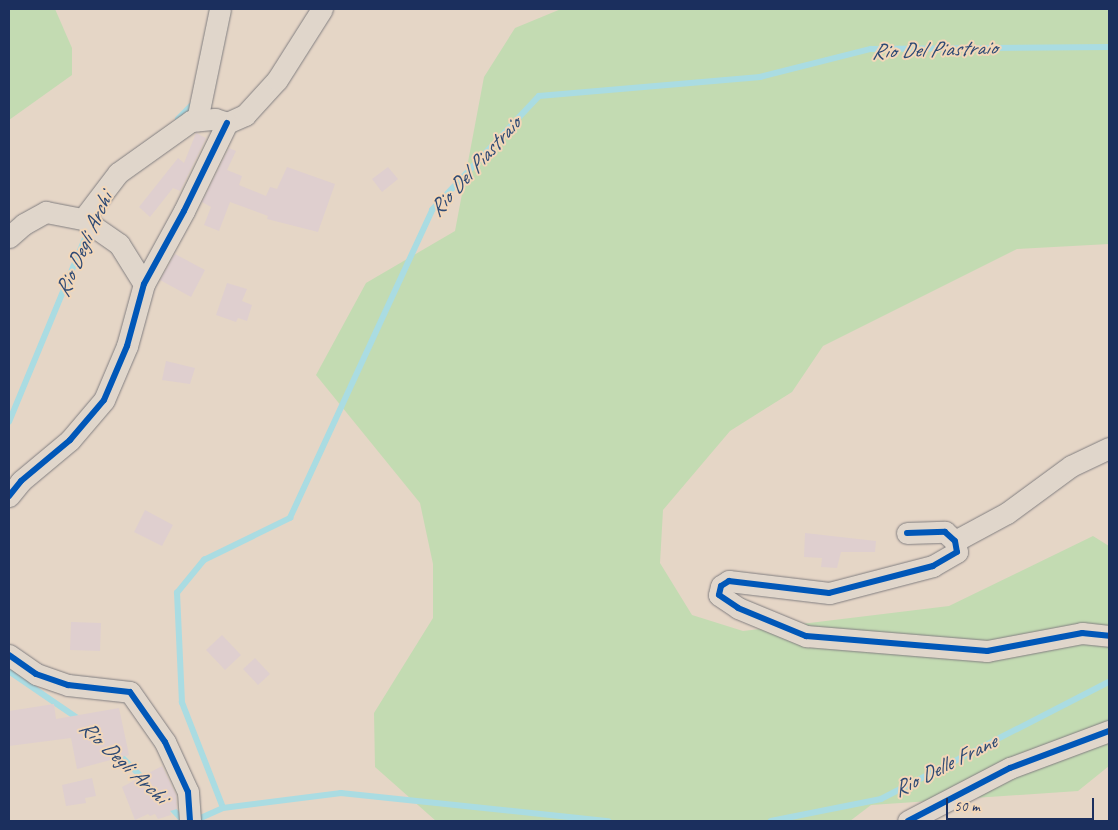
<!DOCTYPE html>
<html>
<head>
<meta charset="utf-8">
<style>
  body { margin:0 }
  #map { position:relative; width:1118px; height:830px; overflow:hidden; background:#e5d6c6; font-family:Caveat,sans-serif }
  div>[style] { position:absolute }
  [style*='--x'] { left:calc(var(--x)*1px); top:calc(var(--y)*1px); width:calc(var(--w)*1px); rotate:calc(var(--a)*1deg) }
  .green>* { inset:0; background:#c3dbb2 }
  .stream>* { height:5.5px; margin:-2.75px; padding:0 2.75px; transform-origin:2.75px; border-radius:2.75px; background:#aadce2 }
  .building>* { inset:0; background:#dfcfcf }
  .roads { filter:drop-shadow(0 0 1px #827f81) drop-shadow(0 0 1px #827f81) }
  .street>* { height:21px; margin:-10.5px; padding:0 10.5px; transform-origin:10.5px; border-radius:10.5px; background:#e0d6cb }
  .cycleway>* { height:6px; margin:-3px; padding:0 3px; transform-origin:3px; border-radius:3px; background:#0057b8 }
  span { translate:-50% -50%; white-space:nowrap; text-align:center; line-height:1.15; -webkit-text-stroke:4px #f2d7b9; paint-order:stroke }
  .water-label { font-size:22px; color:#2d4974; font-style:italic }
  .frame { position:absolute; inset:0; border:10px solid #1b2f5e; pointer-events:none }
  .scale { position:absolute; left:946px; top:798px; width:148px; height:22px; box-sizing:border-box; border:2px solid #1b2f5e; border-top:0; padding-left:6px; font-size:15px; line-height:18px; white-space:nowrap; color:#1b2f5e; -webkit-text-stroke:4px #f2d7b9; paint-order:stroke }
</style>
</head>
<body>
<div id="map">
  <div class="green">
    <i style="clip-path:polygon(9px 9px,55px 9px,72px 48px,72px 75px,9px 120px)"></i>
    <i style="clip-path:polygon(561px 9px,1109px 9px,1109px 244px,1017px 249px,823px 346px,792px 392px,730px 431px,663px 510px,660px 563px,692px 615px,743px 631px,949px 606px,1093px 536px,1109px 546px,1109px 766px,1078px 791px,871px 805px,850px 821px,436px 821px,375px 767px,374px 713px,433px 618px,433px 564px,420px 503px,316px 375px,366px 283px,455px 231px,484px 77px,515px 28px)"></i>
  </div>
  <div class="stream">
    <i style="--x:178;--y:119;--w:21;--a:-45"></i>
    <i style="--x:9;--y:422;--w:209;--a:-67.5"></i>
    <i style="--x:9;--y:671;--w:85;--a:34.4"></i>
    <i style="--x:116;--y:751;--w:44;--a:45"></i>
    <i style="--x:169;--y:805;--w:21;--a:47"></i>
    <i style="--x:223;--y:808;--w:113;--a:-111.3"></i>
    <i style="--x:182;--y:703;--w:110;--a:-92.6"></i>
    <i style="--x:177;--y:593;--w:43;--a:-50.7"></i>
    <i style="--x:204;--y:560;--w:96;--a:-26"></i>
    <i style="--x:290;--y:518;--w:339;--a:-65.2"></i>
    <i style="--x:432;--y:210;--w:156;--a:-46.8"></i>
    <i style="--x:539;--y:96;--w:222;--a:-4.9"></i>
    <i style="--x:760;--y:77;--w:114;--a:-14.2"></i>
    <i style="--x:871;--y:49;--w:238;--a:-0.5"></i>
    <i style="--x:194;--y:821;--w:32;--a:-24"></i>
    <i style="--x:223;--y:808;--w:119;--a:-7.2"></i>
    <i style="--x:341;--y:793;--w:269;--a:6"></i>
    <i style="--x:771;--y:821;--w:112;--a:-11.3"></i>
    <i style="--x:881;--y:799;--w:256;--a:-27.2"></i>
  </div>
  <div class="building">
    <i style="clip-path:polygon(196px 133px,206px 138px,180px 191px,173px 188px,150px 217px,139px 207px,178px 158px,184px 163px)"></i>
    <i style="clip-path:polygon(229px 148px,236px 151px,227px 170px,242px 176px,239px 185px,266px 196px,270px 187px,277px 189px,287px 167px,335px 184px,318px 232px,267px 219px,268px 216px,230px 202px,219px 231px,204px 225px,211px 207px,202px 202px)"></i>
    <i style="clip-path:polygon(388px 167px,398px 179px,382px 192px,372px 179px)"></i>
    <i style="clip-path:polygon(175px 254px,205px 270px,191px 297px,160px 280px)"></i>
    <i style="clip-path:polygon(227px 283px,247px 289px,242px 301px,252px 305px,247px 321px,238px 318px,236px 322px,216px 315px)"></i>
    <i style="clip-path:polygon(166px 361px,195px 368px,190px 384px,162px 380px)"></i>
    <i style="clip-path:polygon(145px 510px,173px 525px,162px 546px,134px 532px)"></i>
    <i style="clip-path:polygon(805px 533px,876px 541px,875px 552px,841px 552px,837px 568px,821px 567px,822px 558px,804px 557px)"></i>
    <i style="clip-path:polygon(71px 622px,101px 623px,100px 651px,70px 650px)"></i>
    <i style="clip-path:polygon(222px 635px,241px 655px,225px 670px,206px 650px)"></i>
    <i style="clip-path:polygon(255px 658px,270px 674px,258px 685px,243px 669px)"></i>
    <i style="clip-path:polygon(54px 704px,56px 719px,119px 708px,129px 755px,77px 769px,71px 738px,9px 746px,9px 711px)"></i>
    <i style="clip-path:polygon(162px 766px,176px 795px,177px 809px,170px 811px,171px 815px,158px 819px,155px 814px,150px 816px,148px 814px,135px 820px,122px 787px)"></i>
    <i style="clip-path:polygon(92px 778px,96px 796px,85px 798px,86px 803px,66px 806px,62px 785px)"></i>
  </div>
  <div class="roads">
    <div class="street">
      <i style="--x:197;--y:120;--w:113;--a:-78.3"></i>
      <i style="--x:83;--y:219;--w:58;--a:-52.7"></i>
      <i style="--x:118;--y:173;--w:90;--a:-35.5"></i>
      <i style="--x:191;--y:121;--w:24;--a:-5"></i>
      <i style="--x:215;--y:119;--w:13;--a:18"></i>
      <i style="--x:227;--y:123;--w:20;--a:-24"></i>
      <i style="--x:245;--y:115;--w:47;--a:-47.6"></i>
      <i style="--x:277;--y:80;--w:84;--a:-57.6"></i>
      <i style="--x:9;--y:237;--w:20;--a:-41"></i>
      <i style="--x:24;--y:224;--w:25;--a:-29"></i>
      <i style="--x:46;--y:212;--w:38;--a:11"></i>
      <i style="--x:83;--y:219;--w:44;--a:34.8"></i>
      <i style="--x:119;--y:244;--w:47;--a:58"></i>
      <i style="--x:9;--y:496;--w:19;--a:-51"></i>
      <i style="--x:21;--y:481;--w:64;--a:-39.9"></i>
      <i style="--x:70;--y:440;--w:52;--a:-49.6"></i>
      <i style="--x:104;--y:400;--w:59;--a:-66.9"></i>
      <i style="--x:127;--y:346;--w:64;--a:-74.7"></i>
      <i style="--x:144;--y:284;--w:83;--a:-61.3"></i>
      <i style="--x:184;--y:211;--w:98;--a:-64"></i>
      <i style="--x:907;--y:533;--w:38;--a:-2"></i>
      <i style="--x:945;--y:532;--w:13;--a:42"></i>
      <i style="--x:955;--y:541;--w:11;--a:80"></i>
      <i style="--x:957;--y:552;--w:28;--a:150"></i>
      <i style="--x:933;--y:566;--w:107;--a:165.4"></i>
      <i style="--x:829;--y:593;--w:101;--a:-173.2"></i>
      <i style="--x:729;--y:581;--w:9;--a:148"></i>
      <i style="--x:721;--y:586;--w:9;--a:103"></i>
      <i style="--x:719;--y:595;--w:23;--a:34"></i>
      <i style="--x:738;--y:608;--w:74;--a:22.4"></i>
      <i style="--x:806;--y:636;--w:182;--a:4.7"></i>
      <i style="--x:987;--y:651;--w:97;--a:-10.7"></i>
      <i style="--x:1082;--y:633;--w:27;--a:6"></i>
      <i style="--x:955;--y:541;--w:59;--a:-28.3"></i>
      <i style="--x:1007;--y:513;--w:79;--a:-36.3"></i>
      <i style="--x:1071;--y:466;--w:42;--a:-25.3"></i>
      <i style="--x:9;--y:655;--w:33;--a:35"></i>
      <i style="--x:36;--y:674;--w:34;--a:19"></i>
      <i style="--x:68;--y:685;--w:62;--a:6.4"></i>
      <i style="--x:130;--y:692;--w:61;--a:55"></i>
      <i style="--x:165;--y:742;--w:55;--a:65.3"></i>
      <i style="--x:188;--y:792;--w:29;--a:86"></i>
      <i style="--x:908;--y:821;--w:115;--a:-27.5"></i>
      <i style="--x:1010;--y:768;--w:106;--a:-20.5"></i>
    </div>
  </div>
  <div class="cycleway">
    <i style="--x:9;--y:496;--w:19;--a:-51"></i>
    <i style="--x:21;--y:481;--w:64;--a:-39.9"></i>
    <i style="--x:70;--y:440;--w:52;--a:-49.6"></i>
    <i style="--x:104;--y:400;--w:59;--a:-66.9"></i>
    <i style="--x:127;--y:346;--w:64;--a:-74.7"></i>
    <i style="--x:144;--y:284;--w:83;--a:-61.3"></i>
    <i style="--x:184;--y:211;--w:98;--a:-64"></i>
    <i style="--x:907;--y:533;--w:38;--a:-2"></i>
    <i style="--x:945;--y:532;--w:13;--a:42"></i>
    <i style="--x:955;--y:541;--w:11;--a:80"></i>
    <i style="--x:957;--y:552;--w:28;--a:150"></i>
    <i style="--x:933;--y:566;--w:107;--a:165.4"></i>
    <i style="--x:829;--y:593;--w:101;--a:-173.2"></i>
    <i style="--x:729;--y:581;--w:9;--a:148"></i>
    <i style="--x:721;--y:586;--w:9;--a:103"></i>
    <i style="--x:719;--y:595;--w:23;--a:34"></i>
    <i style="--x:738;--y:608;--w:74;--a:22.4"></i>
    <i style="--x:806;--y:636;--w:182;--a:4.7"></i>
    <i style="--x:987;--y:651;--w:97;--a:-10.7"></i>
    <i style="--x:1082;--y:633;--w:27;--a:6"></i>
    <i style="--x:9;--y:655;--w:33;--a:35"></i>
    <i style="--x:36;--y:674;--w:34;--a:19"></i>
    <i style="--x:68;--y:685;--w:62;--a:6.4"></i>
    <i style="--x:130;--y:692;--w:61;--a:55"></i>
    <i style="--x:165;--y:742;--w:55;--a:65.3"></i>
    <i style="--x:188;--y:792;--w:29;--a:86"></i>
    <i style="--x:908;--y:821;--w:115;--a:-27.5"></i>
    <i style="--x:1010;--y:768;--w:106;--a:-20.5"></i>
  </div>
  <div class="water-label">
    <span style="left:934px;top:50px;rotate:-2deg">Rio Del Piastraio</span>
    <span style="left:475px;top:167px;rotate:-48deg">Rio Del Piastraio</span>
    <span style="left:84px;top:245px;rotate:-66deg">Rio Degli Archi</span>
    <span style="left:123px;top:762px;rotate:43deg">Rio Degli Archi</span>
    <span style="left:945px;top:766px;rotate:-27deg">Rio Delle Frane</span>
  </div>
  <div class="frame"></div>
  <div class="scale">50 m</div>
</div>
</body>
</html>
